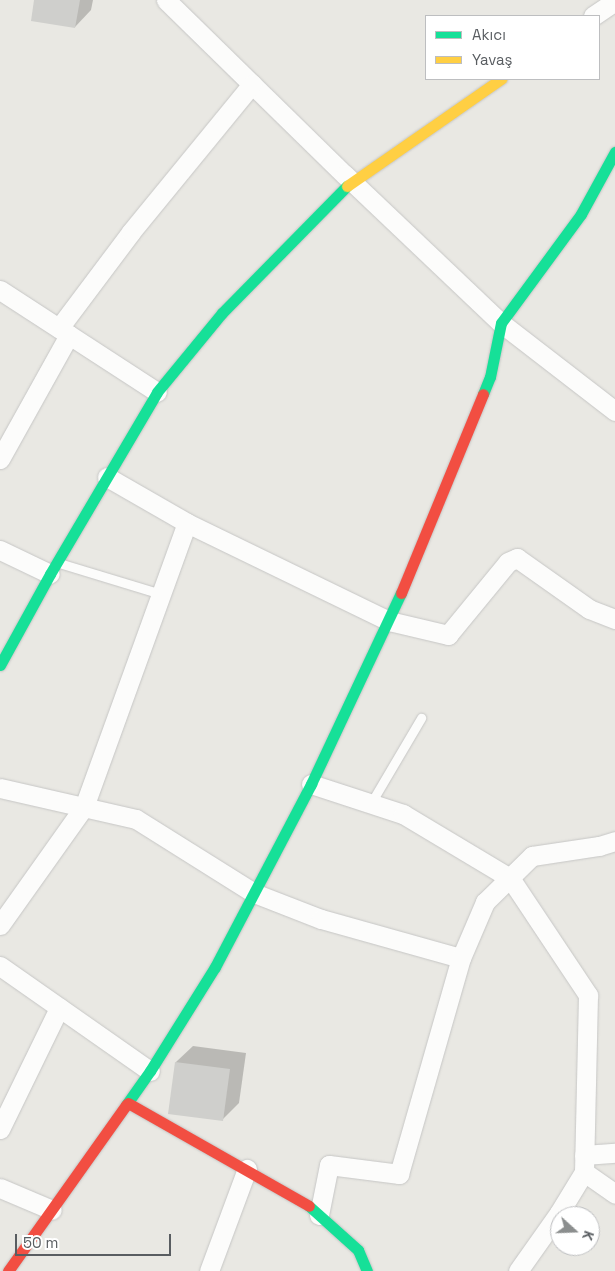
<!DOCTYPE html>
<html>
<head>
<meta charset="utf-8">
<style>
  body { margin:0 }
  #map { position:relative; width:615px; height:1271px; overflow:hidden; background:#e9e8e3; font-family:"Space Grotesk",sans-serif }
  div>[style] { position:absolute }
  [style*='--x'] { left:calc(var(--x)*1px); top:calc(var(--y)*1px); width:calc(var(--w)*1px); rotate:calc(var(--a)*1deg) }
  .shadow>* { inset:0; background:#0003 }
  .building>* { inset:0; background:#cfcfcc }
  .roads { filter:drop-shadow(0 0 1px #c6c6c5) drop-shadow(0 0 1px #c6c6c5) }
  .lane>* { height:9px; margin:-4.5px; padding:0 4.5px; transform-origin:4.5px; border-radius:4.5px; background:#fcfcfb }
  .street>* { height:19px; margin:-9.5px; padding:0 9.5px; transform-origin:9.5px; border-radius:9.5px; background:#fcfcfb }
  .fast>* { height:11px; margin:-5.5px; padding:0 5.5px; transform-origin:5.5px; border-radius:5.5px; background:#16e098 }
  .slow>* { height:11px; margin:-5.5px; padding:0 5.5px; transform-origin:5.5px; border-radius:5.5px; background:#ffcf43 }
  .jam>* { height:11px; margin:-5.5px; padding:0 5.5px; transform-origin:5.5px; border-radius:5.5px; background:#f24e42 }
  span { translate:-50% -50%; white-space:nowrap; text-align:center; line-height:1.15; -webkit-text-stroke:4.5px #fff; paint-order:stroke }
  .legend { position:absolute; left:425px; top:15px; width:175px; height:65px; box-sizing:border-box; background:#fff; border:1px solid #bdbec0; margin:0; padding:6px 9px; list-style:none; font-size:15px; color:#595d61 }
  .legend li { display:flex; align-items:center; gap:10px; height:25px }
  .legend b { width:25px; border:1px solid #bdbec0 }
  .north { position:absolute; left:550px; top:1206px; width:50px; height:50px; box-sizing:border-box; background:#fff; border:1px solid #bdbec0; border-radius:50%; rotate:110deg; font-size:14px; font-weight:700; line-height:20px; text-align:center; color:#595d61 }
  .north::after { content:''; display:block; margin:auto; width:18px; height:22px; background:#8b8e8e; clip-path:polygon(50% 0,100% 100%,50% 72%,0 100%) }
  .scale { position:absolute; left:15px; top:1234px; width:156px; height:22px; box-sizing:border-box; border:2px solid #595d61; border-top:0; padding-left:6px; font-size:15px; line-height:18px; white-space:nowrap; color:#595d61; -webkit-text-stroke:4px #fff; paint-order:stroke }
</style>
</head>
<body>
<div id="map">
  <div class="shadow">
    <i style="clip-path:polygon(36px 0,93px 0,91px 10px,75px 27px)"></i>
    <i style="clip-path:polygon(193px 1046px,246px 1053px,239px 1103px,222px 1120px,169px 1113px,176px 1062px)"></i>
  </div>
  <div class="building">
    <i style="clip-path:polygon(34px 0,80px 0,75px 28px,31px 21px)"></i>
    <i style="clip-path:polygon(175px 1062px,230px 1069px,223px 1121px,168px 1114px)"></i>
  </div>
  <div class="roads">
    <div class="lane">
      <i style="--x:59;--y:563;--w:107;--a:16.9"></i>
      <i style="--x:371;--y:803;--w:99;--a:-59.5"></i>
    </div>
    <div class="street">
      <i style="--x:166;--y:0;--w:250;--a:44.4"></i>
      <i style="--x:345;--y:175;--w:215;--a:43.5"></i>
      <i style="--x:501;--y:323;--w:144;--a:37.7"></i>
      <i style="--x:593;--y:16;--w:27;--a:-34"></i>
      <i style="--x:0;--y:290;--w:187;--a:33"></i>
      <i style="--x:59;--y:328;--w:120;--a:-53.1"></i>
      <i style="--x:131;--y:232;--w:191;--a:-50.7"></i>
      <i style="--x:0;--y:459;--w:142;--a:-60.9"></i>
      <i style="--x:107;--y:477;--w:92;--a:29.9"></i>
      <i style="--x:187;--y:523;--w:225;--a:25.9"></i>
      <i style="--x:389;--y:621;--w:61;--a:13.3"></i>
      <i style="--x:448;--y:635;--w:94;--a:-50.6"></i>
      <i style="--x:508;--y:562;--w:10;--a:-24"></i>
      <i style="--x:517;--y:558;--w:88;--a:35.3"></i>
      <i style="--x:589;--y:609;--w:28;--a:21"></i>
      <i style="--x:0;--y:550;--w:55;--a:25.6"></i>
      <i style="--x:311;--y:784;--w:97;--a:18.1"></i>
      <i style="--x:403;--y:814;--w:125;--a:30.9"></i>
      <i style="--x:510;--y:878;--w:141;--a:56.3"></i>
      <i style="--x:588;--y:995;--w:177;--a:91.3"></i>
      <i style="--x:584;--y:1172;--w:48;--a:121.4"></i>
      <i style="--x:559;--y:1213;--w:71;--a:125.3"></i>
      <i style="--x:0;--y:788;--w:139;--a:12.8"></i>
      <i style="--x:136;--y:819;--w:139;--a:32.1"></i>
      <i style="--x:254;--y:893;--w:72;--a:21.2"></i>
      <i style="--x:321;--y:919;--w:145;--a:15.6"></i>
      <i style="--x:0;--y:925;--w:145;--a:-54.6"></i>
      <i style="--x:84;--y:807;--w:302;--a:-70.1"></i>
      <i style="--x:0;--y:966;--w:183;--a:35"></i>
      <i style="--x:0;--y:1129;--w:135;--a:-64"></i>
      <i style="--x:584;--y:1155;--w:31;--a:-4"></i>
      <i style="--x:584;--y:1172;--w:38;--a:35"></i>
      <i style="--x:0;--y:1188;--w:56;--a:22.9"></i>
      <i style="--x:319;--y:1215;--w:51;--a:-78.7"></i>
      <i style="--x:329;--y:1165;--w:71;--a:7.3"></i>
      <i style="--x:399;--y:1174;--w:225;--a:-74"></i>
      <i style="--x:461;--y:958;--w:61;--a:-66.8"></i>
      <i style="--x:485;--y:902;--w:66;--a:-44.4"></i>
      <i style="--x:532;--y:856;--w:68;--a:-8.5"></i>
      <i style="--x:599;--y:846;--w:17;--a:-17"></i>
      <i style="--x:209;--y:1271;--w:109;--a:-69.6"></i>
    </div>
    <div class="fast">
      <i style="--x:483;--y:394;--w:18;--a:-68"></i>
      <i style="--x:490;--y:377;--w:55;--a:-78.5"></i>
      <i style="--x:501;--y:323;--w:135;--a:-53.7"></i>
      <i style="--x:581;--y:214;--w:71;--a:-61.3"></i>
      <i style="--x:0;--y:665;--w:104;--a:-61.2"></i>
      <i style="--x:50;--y:574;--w:211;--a:-59.5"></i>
      <i style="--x:157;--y:392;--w:102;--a:-50.6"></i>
      <i style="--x:222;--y:313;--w:178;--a:-45.5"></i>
      <i style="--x:126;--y:1105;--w:42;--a:-54.8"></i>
      <i style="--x:150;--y:1071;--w:123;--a:-58"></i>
      <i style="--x:215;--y:967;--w:207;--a:-62.3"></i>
      <i style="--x:311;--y:784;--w:211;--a:-64.8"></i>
      <i style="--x:309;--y:1206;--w:66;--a:41.9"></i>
      <i style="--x:358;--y:1250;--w:23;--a:67"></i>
    </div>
    <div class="slow">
      <i style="--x:347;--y:186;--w:188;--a:-34.8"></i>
    </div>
    <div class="jam">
      <i style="--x:401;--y:593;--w:215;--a:-67.6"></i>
      <i style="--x:128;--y:1103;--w:208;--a:29.6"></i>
      <i style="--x:8;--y:1271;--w:204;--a:-54.6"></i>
    </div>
  </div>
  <ul class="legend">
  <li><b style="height:6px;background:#16e098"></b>Akıcı</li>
  <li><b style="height:6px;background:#ffcf43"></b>Yavaş</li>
  </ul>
  <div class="north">K</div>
  <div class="scale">50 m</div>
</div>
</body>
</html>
